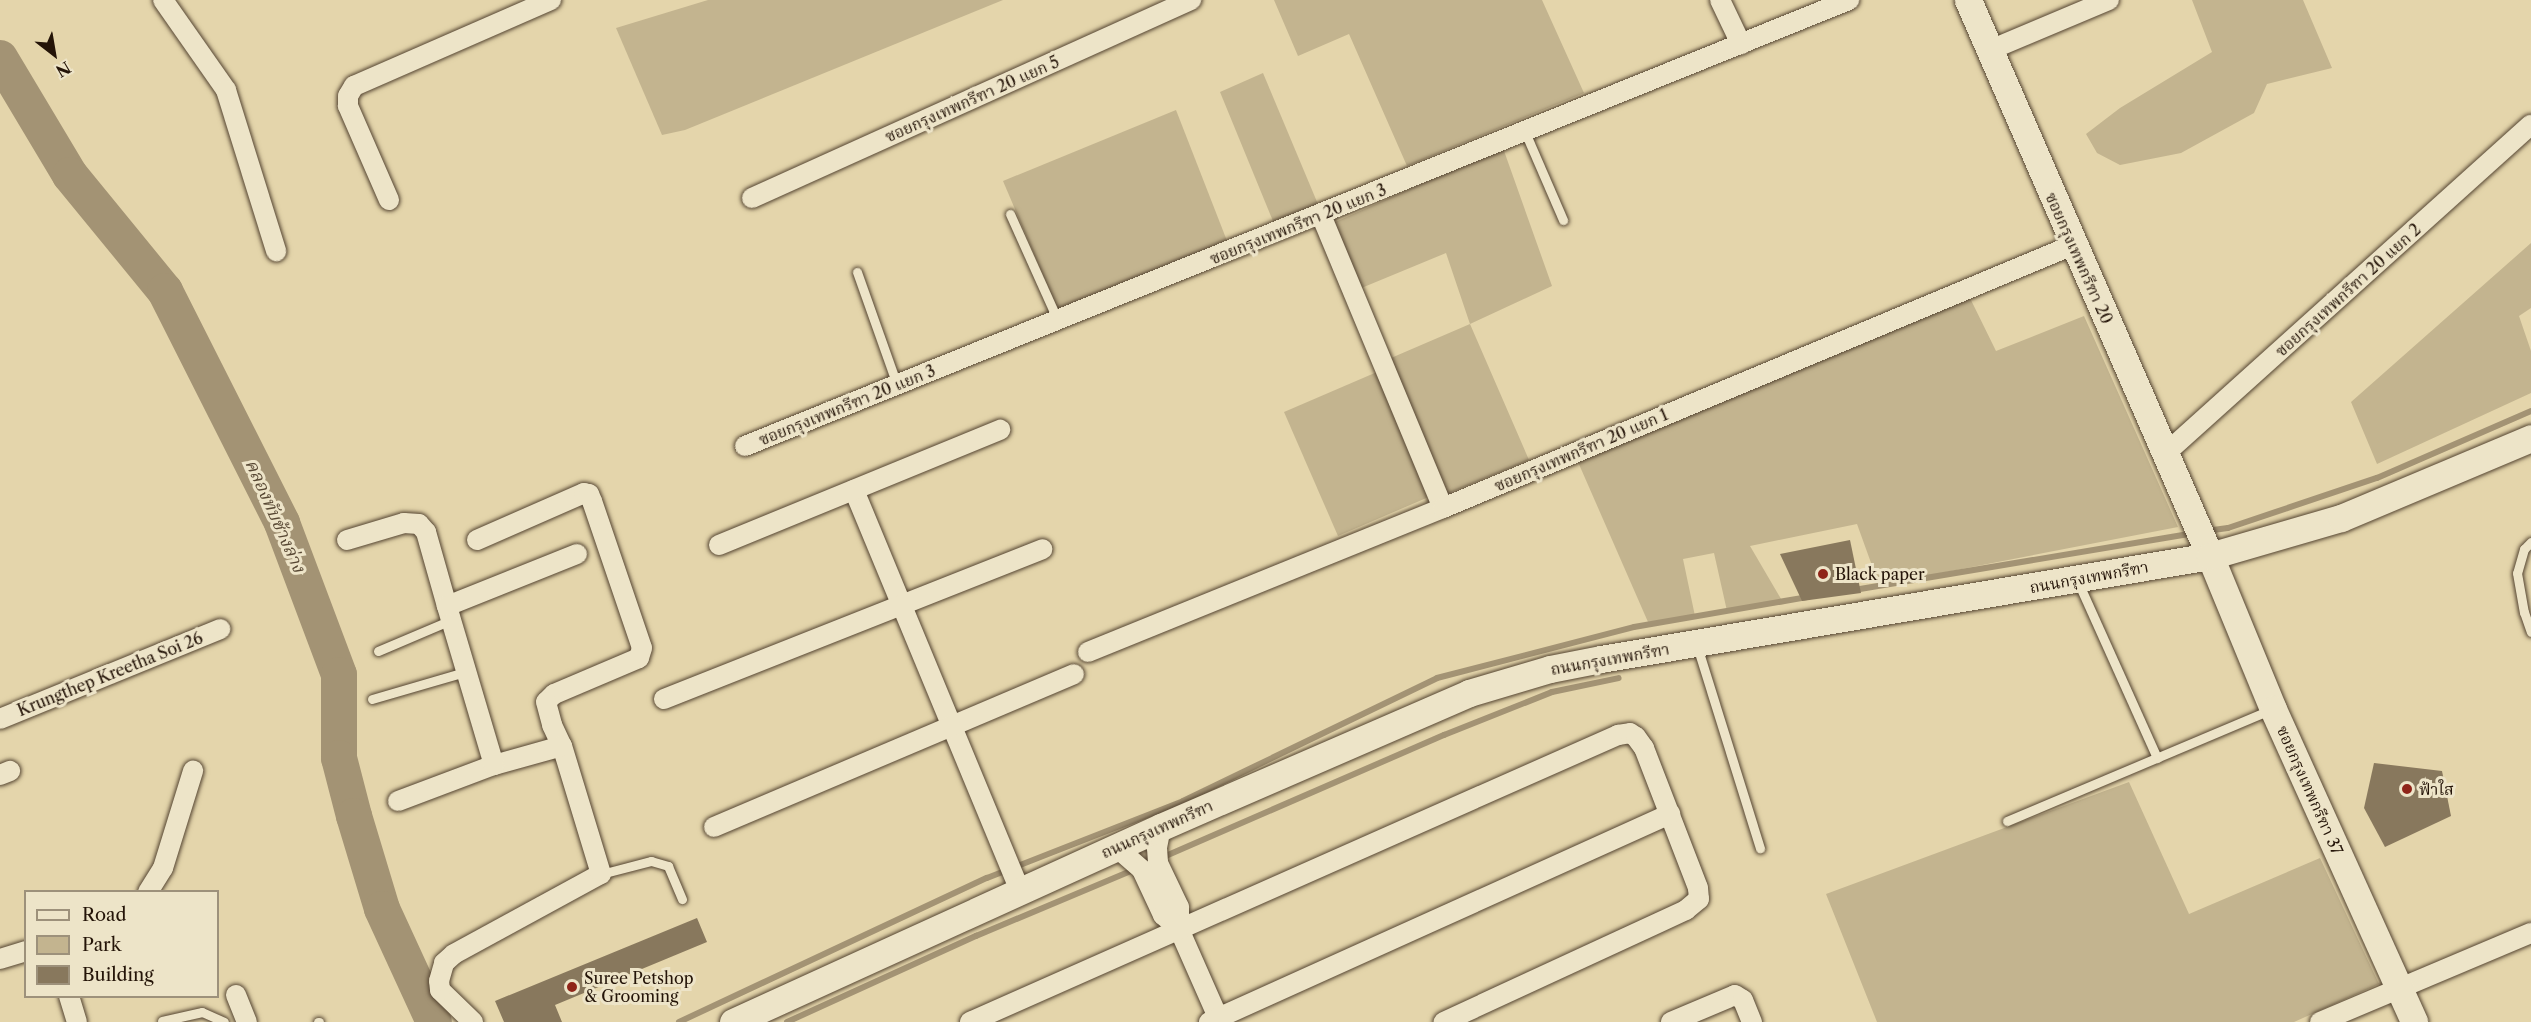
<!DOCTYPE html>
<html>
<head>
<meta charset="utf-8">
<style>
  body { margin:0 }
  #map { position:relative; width:2531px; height:1022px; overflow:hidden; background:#e4d5ab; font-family:"Libre Caslon Text","Noto Serif Thai",serif }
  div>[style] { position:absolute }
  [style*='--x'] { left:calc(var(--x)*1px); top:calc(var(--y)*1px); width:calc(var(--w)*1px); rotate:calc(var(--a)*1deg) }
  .green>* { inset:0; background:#c3b48f }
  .stream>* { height:6px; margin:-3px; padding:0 3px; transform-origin:3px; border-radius:3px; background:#a39374 }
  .river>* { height:36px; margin:-18px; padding:0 18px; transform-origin:18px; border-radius:18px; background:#a39374 }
  .building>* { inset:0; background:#88785d }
  .roads { filter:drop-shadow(0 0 2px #544431) drop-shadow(0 0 2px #544431) }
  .lane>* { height:9px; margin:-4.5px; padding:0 4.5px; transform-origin:4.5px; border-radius:4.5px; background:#ede4c8 }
  .street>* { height:20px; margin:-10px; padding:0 10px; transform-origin:10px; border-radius:10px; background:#ede4c8 }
  .secondary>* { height:27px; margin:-13.5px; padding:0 13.5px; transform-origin:13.5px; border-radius:13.5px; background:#ede4c8 }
  .dots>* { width:16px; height:16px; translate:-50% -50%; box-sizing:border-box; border:3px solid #ede4c8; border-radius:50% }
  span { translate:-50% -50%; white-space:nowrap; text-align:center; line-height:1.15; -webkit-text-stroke:6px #ede4c8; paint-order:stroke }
  .street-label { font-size:16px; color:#241408 }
  .poi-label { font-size:16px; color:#241408 }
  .left { translate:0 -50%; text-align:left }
  .water-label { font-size:18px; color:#574733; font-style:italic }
  .legend { position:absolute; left:24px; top:890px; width:195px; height:108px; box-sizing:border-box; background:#ede4c8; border:2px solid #9d917b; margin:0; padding:8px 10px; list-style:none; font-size:18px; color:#241408 }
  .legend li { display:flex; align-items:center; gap:12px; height:30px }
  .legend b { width:30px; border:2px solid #9d917b }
  .north { position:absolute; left:24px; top:24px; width:60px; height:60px; -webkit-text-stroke:4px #ede4c8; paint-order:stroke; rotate:149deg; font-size:16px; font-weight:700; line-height:24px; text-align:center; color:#241408 }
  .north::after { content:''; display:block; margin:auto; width:21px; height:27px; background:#241408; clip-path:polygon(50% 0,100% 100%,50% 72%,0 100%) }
</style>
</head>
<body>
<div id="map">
  <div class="green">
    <i style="clip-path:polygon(708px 0,1003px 0,685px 130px,662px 135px,616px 28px)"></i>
    <i style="clip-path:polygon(1274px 0,1542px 0,1584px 93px,1407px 166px,1349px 34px,1298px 56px)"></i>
    <i style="clip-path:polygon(2192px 0,2303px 0,2332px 68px,2267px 84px,2254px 113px,2181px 153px,2120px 165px,2097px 153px,2086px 134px,2120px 108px,2212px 52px)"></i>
    <i style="clip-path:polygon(1263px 73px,1320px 209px,1275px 226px,1220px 92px)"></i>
    <i style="clip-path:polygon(1176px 110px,1229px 246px,1060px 315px,1003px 181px)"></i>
    <i style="clip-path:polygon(1503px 148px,1552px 286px,1470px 324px,1529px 460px,1444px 495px,1391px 358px,1470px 324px,1446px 253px,1359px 289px,1333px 223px)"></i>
    <i style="clip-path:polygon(2531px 243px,2531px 308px,2519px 316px,2531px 351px,2531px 393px,2377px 464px,2351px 402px)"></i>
    <i style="clip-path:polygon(1969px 296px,1996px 351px,2084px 316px,2178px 527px,1879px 585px,1857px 524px,1750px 546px,1784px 604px,1727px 611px,1714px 553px,1683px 559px,1695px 616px,1648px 622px,1578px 462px)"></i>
    <i style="clip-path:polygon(1377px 372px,1431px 496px,1338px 536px,1284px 412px)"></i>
    <i style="clip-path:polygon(2129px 782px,2189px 914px,2320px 858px,2379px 984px,2294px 1022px,1877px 1022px,1826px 894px)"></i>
  </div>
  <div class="stream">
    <i style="--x:2206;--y:531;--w:22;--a:-8"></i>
    <i style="--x:2228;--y:528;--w:157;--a:-18.6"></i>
    <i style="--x:2377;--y:478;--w:168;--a:-23.5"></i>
    <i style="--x:1854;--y:590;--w:344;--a:-9.5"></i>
    <i style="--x:1161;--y:858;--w:309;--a:-23.5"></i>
    <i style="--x:1444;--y:735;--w:116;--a:-21.7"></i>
    <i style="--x:1552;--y:692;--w:68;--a:-11.8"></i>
    <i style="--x:679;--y:1022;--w:340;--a:-25.1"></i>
    <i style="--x:987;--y:878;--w:211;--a:-21.4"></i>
    <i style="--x:1183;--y:801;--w:282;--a:-25.8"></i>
    <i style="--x:1437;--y:678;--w:203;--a:-14.5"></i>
    <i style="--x:1634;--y:627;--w:177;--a:-9.8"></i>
    <i style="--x:787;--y:1022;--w:208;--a:-24.5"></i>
    <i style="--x:976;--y:936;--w:173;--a:-22.8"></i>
  </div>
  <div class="river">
    <i style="--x:0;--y:58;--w:136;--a:59.1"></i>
    <i style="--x:70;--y:175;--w:150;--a:50.7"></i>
    <i style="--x:165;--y:291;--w:260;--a:63.2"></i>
    <i style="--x:282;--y:523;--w:162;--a:69.4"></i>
    <i style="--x:339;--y:675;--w:83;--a:90"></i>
    <i style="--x:339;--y:758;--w:60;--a:75.5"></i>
    <i style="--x:354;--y:816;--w:97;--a:73.2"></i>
    <i style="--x:382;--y:909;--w:124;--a:65.3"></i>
  </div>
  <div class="building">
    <i style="clip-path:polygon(1850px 540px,1861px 593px,1802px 601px,1780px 554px)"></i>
    <i style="clip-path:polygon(2374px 763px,2442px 771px,2451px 816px,2385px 847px,2364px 808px)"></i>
    <i style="clip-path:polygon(697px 918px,707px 942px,555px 1005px,562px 1022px,504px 1022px,495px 1001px)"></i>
  </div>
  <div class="roads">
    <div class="lane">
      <i style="--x:1525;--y:132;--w:96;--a:66.6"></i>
      <i style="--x:1010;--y:214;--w:117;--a:65.8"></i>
      <i style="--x:857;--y:272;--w:120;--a:70.5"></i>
      <i style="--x:2531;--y:542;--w:10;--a:135"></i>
      <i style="--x:2524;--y:549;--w:25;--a:106"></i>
      <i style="--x:2517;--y:573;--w:40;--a:80"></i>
      <i style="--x:2524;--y:612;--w:21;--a:71"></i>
      <i style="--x:2078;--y:582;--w:193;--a:65.8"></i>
      <i style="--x:1697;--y:646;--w:212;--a:72.7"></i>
      <i style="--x:378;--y:651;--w:79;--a:-23"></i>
      <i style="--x:372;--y:699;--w:97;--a:-16.2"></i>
      <i style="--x:2007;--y:821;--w:285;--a:-22.9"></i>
      <i style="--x:601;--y:874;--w:52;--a:-14.6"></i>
      <i style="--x:651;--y:861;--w:18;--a:16"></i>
      <i style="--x:668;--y:866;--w:36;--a:67"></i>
      <i style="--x:162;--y:1021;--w:41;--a:-12.7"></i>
      <i style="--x:202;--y:1012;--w:24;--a:24"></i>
      <i style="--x:318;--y:1022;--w:1;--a:0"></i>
    </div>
    <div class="street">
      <i style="--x:163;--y:0;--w:110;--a:55"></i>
      <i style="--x:226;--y:90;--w:169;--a:72.7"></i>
      <i style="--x:1720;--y:0;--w:49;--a:64.5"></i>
      <i style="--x:1990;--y:50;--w:129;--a:-22.8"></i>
      <i style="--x:752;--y:198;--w:482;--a:-24.3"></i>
      <i style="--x:389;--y:200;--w:103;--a:-113.6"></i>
      <i style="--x:348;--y:106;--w:10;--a:-90"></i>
      <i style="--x:348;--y:96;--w:12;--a:-59"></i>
      <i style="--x:354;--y:86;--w:215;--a:-23.6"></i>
      <i style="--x:1321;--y:215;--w:317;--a:67.4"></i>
      <i style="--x:745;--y:446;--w:1191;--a:-22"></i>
      <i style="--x:2165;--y:454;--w:492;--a:-42"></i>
      <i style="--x:854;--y:490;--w:433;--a:67.5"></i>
      <i style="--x:347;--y:540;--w:59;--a:-16.6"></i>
      <i style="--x:404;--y:523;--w:15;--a:4"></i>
      <i style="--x:419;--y:524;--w:11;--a:49"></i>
      <i style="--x:426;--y:532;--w:77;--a:74.2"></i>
      <i style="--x:477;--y:540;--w:117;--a:-23.7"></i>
      <i style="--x:584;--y:493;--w:5;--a:11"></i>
      <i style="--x:589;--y:494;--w:8;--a:67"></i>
      <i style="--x:592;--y:501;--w:155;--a:71.2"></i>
      <i style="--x:642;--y:648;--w:10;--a:107"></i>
      <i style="--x:639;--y:658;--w:92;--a:157"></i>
      <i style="--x:554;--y:694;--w:11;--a:135"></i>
      <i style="--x:546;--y:702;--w:24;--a:75"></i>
      <i style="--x:552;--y:725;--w:23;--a:65"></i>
      <i style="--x:719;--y:545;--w:304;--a:-22.3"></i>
      <i style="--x:1088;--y:652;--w:383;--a:-22.1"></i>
      <i style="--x:1443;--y:508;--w:683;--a:-22.66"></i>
      <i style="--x:664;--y:699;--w:407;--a:-21.6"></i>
      <i style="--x:0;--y:719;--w:238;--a:-22.2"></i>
      <i style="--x:0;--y:775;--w:11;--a:-22"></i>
      <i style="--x:398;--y:801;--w:103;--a:-20.6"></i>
      <i style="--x:714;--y:827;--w:391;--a:-23"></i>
      <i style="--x:1161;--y:827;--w:21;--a:101"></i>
      <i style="--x:1157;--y:848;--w:15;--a:86"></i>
      <i style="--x:1158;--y:863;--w:49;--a:64.5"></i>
      <i style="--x:1179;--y:907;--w:22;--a:90"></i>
      <i style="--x:1116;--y:847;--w:35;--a:41"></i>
      <i style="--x:1142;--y:870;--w:50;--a:65"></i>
      <i style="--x:1163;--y:915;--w:21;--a:41"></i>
      <i style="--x:1179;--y:929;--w:102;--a:66.2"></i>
      <i style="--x:148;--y:892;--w:28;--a:-58"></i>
      <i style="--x:163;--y:868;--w:102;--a:-72.8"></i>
      <i style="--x:0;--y:959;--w:27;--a:-17"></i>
      <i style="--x:236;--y:995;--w:29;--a:68"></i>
      <i style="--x:69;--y:996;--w:27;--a:73"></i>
      <i style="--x:473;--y:1022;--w:46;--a:-135.9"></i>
      <i style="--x:440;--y:990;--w:9;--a:-96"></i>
      <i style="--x:439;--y:981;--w:19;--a:-74"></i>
      <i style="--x:444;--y:963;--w:13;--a:-42"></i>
      <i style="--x:454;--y:954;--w:167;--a:-28.6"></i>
      <i style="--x:601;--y:874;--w:134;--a:-106.9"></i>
      <i style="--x:562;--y:746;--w:71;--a:164.4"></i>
      <i style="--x:494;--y:765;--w:166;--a:-106.5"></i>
      <i style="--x:447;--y:606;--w:140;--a:-21.8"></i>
      <i style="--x:970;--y:1022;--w:709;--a:-23.89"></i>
      <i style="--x:1618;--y:735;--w:12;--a:-9"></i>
      <i style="--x:1630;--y:733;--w:7;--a:34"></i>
      <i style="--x:1636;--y:737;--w:14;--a:54"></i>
      <i style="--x:1644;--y:748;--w:150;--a:68.9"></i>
      <i style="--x:1698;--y:888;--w:11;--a:85"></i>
      <i style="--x:1699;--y:899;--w:17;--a:140"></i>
      <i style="--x:1686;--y:910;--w:267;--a:155.2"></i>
      <i style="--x:1209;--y:1022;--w:506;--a:-24.28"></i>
      <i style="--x:1671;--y:1022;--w:69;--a:-22.9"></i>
      <i style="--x:1735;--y:995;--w:9;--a:32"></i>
      <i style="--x:1743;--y:1000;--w:24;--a:68"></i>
      <i style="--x:2320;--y:1022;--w:229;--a:-22.9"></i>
    </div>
    <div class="secondary">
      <i style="--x:1968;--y:0;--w:606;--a:66.48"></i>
      <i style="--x:2210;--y:556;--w:165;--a:67.6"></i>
      <i style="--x:2273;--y:709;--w:343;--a:65.7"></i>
      <i style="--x:733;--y:1022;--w:470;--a:-24.5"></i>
      <i style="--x:1161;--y:827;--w:336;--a:-23.5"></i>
      <i style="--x:1469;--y:693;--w:84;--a:-16.5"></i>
      <i style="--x:1550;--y:669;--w:52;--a:-11.1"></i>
      <i style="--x:1601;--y:659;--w:618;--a:-9.6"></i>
      <i style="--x:2210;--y:556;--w:136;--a:-16.2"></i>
      <i style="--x:2341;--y:518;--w:206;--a:-22.8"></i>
    </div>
  </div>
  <div class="dots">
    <i style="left:1823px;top:574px;background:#8f2418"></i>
    <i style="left:2407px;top:789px;background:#8f2418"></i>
    <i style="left:572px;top:987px;background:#8f2418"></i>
  </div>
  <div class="street-label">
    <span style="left:972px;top:99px;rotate:-24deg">ซอยกรุงเทพกรีฑา 20 แยก 5</span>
    <span style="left:1298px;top:224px;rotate:-22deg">ซอยกรุงเทพกรีฑา 20 แยก 3</span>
    <span style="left:2079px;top:258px;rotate:66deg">ซอยกรุงเทพกรีฑา 20</span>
    <span style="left:2348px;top:290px;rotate:-42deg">ซอยกรุงเทพกรีฑา 20 แยก 2</span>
    <span style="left:847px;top:405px;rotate:-22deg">ซอยกรุงเทพกรีฑา 20 แยก 3</span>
    <span style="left:1581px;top:450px;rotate:-23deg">ซอยกรุงเทพกรีฑา 20 แยก 1</span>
    <span style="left:2089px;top:577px;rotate:-10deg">ถนนกรุงเทพกรีฑา</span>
    <span style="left:1610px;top:659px;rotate:-10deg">ถนนกรุงเทพกรีฑา</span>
    <span style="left:110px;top:674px;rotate:-22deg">Krungthep Kreetha Soi 26</span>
    <span style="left:2310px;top:790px;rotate:66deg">ซอยกรุงเทพกรีฑา 37</span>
    <span style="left:1157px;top:829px;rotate:-24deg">ถนนกรุงเทพกรีฑา</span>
  </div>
  <div class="poi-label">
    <span class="left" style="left:1835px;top:574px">Black paper</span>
    <span class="left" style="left:2419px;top:789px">ฟ้าใส</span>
    <span class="left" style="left:584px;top:987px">Suree Petshop<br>&amp; Grooming</span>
  </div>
  <div class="water-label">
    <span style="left:275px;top:516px;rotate:66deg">คลองทับช้างล่าง</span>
  </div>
  <ul class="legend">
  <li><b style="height:8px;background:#ede4c8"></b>Road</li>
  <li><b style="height:16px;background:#c3b48f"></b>Park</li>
  <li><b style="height:16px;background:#88785d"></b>Building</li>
  </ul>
  <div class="north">N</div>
</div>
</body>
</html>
